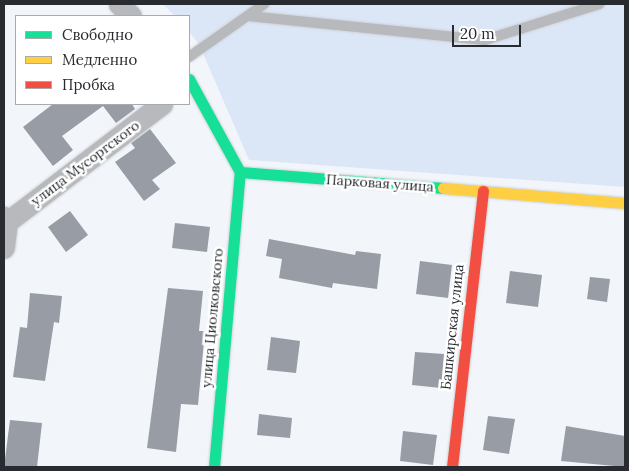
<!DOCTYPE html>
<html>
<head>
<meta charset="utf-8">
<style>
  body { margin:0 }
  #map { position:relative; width:629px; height:471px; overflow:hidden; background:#f2f5fa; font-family:Lora,serif }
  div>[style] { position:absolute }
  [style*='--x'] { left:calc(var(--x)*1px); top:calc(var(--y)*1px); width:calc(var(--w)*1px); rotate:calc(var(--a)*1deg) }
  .green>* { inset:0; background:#dbe6f7 }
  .building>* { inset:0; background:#979ca5 }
  .roads { filter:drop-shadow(0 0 1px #ced1d5) drop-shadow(0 0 1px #ced1d5) }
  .lane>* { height:10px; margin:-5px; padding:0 5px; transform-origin:5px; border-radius:5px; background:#b7b9bc }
  .street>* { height:21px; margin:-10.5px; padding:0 10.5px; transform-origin:10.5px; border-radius:10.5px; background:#b7b9bc }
  .fast>* { height:11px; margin:-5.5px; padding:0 5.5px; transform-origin:5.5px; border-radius:5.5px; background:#16e098 }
  .slow>* { height:11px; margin:-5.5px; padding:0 5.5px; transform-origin:5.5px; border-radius:5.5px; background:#ffcf43 }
  .jam>* { height:11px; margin:-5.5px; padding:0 5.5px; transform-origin:5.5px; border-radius:5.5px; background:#f24e42 }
  span { translate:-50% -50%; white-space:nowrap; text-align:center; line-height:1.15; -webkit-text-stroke:5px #fff; paint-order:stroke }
  .street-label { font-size:14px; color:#282b2f }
  .frame { position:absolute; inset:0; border:5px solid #282b2f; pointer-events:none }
  .legend { position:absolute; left:15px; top:15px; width:175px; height:90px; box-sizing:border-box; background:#fff; border:1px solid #a9aaac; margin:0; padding:6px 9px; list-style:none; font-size:15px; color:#282b2f }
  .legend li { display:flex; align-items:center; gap:10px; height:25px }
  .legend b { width:25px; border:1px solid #a9aaac }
  .scale { position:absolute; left:452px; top:25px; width:69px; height:22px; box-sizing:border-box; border:2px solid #282b2f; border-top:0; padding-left:6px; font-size:15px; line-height:18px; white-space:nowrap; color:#282b2f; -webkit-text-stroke:4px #fff; paint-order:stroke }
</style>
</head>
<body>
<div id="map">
  <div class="green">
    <i style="clip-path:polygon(163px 4px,625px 4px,625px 187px,249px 160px,199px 44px,189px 32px,189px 16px,175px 16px)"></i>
  </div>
  <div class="building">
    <i style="clip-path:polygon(53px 104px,132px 104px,135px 109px,116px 123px,103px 106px,62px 136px,73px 150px,53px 166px,23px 127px)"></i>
    <i style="clip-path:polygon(150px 129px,176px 163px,152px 180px,160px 189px,144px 201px,115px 162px,135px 148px,131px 143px)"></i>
    <i style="clip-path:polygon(70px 211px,88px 235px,66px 252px,48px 227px)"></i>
    <i style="clip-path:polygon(175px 223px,210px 227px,207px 252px,172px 248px)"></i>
    <i style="clip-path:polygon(269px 239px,355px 255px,356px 251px,381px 254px,377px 289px,333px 283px,332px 288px,279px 278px,282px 259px,266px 256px)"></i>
    <i style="clip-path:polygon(420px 261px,452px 265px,448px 298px,416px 294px)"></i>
    <i style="clip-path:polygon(510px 271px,542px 275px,538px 307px,506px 303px)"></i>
    <i style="clip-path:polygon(590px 277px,610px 279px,607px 302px,587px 299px)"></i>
    <i style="clip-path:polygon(168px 288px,203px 291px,199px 331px,205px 331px,198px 405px,181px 404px,176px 452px,147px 448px)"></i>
    <i style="clip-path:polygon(30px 293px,62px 296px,59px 323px,54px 322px,45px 381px,13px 377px,20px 327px,27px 328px)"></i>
    <i style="clip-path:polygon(271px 337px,300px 341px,296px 373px,267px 370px)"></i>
    <i style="clip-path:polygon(415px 352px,444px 354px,441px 388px,412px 385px)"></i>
    <i style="clip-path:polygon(259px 414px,292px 418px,290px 438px,257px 435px)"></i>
    <i style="clip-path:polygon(488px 416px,515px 419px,509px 454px,483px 450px)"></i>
    <i style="clip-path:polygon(10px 420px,42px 423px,37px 467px,4px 467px)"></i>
    <i style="clip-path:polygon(566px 426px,625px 436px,625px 467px,561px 461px)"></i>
    <i style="clip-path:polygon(403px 431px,437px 435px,433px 465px,400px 461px)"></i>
  </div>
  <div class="roads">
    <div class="lane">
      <i style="--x:248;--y:16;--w:238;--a:5.8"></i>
      <i style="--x:485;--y:40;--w:120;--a:-17.5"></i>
      <i style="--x:189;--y:57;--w:92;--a:-35.2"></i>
    </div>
    <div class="street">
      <i style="--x:119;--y:4;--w:17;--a:45"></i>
      <i style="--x:4;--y:217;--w:6;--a:59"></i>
      <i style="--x:7;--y:222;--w:26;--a:97"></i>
      <i style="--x:7;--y:222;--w:195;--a:-37.3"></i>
    </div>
    <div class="fast">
      <i style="--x:189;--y:79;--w:106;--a:61.3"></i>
      <i style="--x:240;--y:172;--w:204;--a:4.5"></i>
      <i style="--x:214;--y:467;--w:296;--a:-85"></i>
    </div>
    <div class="slow">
      <i style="--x:443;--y:188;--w:183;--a:4.7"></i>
    </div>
    <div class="jam">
      <i style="--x:452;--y:467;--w:278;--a:-83.6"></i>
    </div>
  </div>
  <div class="street-label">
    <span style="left:85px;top:163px;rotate:-37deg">улица Мусоргского</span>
    <span style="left:380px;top:183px;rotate:4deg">Парковая улица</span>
    <span style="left:212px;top:318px;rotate:-85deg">улица Циолковского</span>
    <span style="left:452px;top:327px;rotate:-84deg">Башкирская улица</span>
  </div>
  <div class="frame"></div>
  <ul class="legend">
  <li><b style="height:6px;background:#16e098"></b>Свободно</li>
  <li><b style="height:6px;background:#ffcf43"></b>Медленно</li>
  <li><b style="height:6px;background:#f24e42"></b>Пробка</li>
  </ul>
  <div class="scale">20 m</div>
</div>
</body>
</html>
